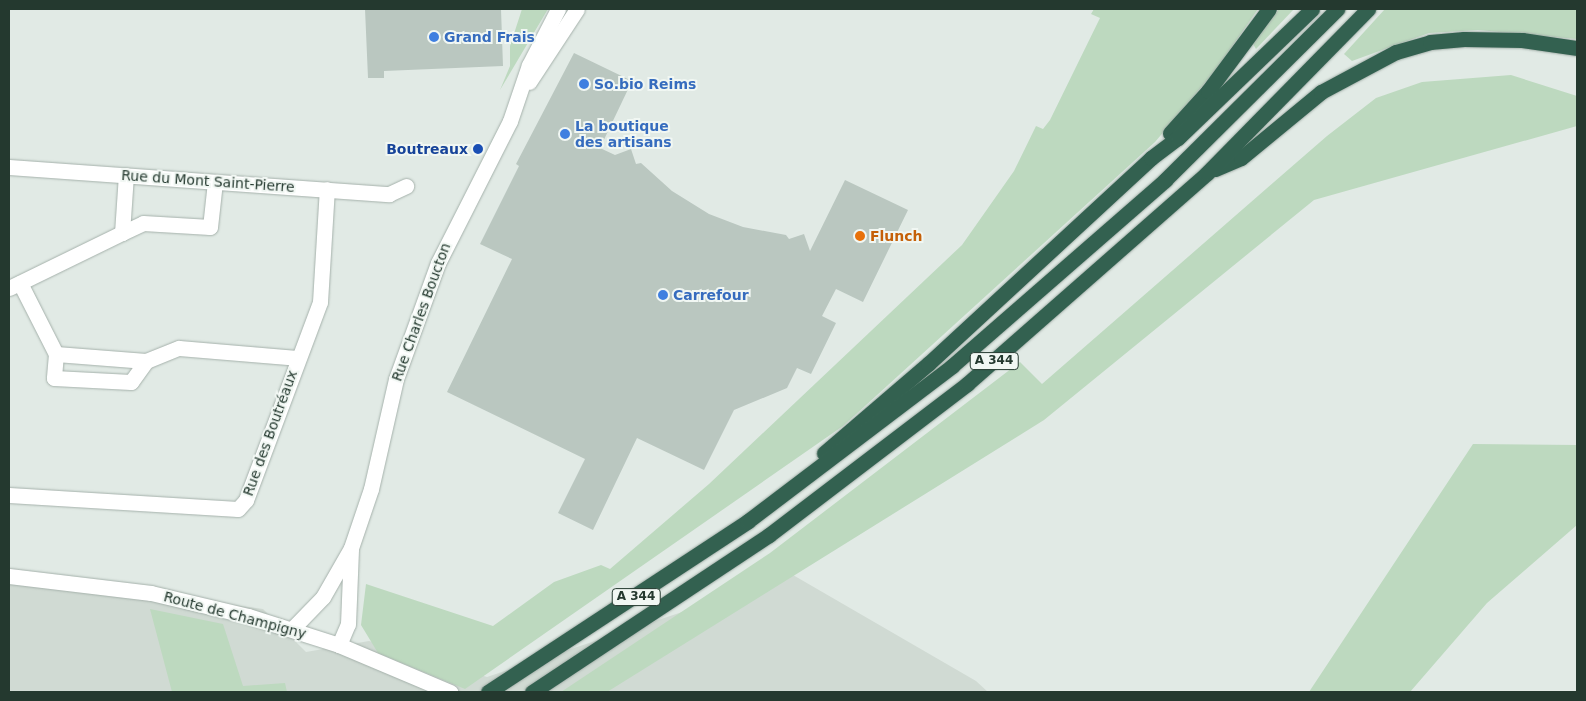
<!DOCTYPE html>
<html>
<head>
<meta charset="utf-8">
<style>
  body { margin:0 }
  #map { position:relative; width:1586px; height:701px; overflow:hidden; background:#e1eae5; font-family:"DejaVu Sans",sans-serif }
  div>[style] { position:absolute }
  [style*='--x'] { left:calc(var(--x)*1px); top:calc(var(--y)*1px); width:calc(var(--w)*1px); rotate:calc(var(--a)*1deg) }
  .built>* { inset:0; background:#d0dad3 }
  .green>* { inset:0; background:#bdd9bf }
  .building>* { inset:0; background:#bac7c0 }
  .roads { filter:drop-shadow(0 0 1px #a5b1ab) drop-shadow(0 0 1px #a5b1ab) }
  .minor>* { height:15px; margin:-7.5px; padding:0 7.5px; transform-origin:7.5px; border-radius:7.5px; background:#fff }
  .highway>* { height:15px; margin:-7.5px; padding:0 7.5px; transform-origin:7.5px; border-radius:7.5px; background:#336150 }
  .dots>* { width:14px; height:14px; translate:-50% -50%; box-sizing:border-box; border:2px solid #f1f7f3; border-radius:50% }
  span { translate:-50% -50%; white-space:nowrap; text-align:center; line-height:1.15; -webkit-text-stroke:4px #f1f7f3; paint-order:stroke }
  .shield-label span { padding:1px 4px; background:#f1f7f3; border:1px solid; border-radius:4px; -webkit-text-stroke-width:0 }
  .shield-label { font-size:12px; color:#24392f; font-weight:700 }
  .shop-label { font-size:14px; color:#366cbe; font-weight:700 }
  .left { translate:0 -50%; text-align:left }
  .transit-label { font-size:14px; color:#164399; font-weight:700 }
  .right { translate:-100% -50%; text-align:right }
  .street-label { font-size:14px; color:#24392f }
  .food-label { font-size:14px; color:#c56008; font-weight:700 }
  .frame { position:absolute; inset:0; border:10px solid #24392f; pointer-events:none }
</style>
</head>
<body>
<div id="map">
  <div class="built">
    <i style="clip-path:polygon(793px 575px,976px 681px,988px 692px,9px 692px,9px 576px,263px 609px,306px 652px,369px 641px,487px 677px)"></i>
  </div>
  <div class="green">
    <i style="clip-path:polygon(522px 9px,548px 9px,500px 90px,510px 66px,510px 46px)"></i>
    <i style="clip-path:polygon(1094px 9px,1258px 9px,1216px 70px,1155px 142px,843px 426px,465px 689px,378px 653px,361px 625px,366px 584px,493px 626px,554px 582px,601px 565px,610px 569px,709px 484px,962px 245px,1014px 171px,1036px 126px,1043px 129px,1050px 120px,1100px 18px,1091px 14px)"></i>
    <i style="clip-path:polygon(1279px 9px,1294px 9px,1256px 49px,1253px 44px)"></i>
    <i style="clip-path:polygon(1385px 9px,1577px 9px,1577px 39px,1478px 30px,1429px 33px,1352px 61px,1344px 54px)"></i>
    <i style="clip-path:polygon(1511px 75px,1577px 96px,1577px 126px,1314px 200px,1044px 420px,607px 692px,561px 692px,770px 553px,1020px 362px,1042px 384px,1327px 136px,1376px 98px,1422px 82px)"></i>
    <i style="clip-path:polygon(1473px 444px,1577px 445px,1577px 525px,1487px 603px,1410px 692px,1309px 692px)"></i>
    <i style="clip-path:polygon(150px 609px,223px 624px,243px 686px,285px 683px,287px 692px,172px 692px)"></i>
  </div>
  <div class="building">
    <i style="clip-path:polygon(365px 9px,501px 9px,503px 66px,384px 71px,384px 78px,368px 78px)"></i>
    <i style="clip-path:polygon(574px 53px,632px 81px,600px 148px,615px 155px,631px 149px,636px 164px,641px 163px,672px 191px,709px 214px,743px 227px,786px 235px,789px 239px,804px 234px,810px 251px,845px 180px,908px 210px,863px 302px,836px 289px,822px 316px,836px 323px,811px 374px,797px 368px,787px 388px,734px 410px,704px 470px,637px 438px,593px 530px,558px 513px,585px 459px,447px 392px,512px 259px,480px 244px,519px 166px,516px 164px)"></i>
  </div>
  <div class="roads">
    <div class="minor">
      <i style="--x:529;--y:82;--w:87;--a:-56.7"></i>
      <i style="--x:9;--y:167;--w:381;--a:4.1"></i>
      <i style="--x:389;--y:194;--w:19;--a:-25"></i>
      <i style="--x:122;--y:233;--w:23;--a:-25"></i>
      <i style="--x:143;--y:223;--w:67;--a:3.4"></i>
      <i style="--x:210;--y:227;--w:45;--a:-83.7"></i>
      <i style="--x:20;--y:283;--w:80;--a:63.1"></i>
      <i style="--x:56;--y:354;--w:90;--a:4.4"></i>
      <i style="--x:146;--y:361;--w:35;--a:-22"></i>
      <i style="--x:179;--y:348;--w:118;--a:4.8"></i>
      <i style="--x:9;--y:288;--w:126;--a:-26"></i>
      <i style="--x:122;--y:233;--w:58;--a:-86.1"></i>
      <i style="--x:56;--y:354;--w:24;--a:95"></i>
      <i style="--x:54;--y:378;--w:77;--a:3"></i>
      <i style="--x:131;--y:382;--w:26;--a:-54"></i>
      <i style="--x:9;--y:495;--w:229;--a:3.5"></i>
      <i style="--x:238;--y:509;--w:12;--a:-48"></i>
      <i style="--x:246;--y:500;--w:211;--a:-69.5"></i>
      <i style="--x:320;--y:302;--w:113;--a:-86.5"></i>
      <i style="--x:9;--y:576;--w:143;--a:6.8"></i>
      <i style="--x:151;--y:593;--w:100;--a:13.3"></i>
      <i style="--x:248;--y:616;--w:96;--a:17.7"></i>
      <i style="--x:339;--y:645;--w:121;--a:22.9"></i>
      <i style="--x:293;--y:628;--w:43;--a:-45.9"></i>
      <i style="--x:323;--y:597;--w:56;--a:-60.3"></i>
      <i style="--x:351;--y:548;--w:62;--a:-71.3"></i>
      <i style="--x:371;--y:489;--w:113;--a:-77.2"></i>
      <i style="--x:396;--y:379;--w:123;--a:-70.1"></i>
      <i style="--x:438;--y:263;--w:159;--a:-63.1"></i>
      <i style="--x:510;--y:121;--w:59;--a:-71.3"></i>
      <i style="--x:529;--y:65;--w:63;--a:-62.6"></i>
      <i style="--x:339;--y:645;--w:23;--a:-67"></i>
      <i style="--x:348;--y:624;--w:74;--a:-87.7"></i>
    </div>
    <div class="highway">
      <i style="--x:1170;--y:133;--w:57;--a:-47.9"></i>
      <i style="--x:1208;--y:91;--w:102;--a:-53.4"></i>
      <i style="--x:1215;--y:169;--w:28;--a:-23"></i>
      <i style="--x:1241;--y:158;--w:104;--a:-39.5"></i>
      <i style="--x:1321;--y:92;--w:85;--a:-28.1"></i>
      <i style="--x:1396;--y:52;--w:35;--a:-16"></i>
      <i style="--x:1430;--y:42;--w:34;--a:-5"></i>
      <i style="--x:1464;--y:39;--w:58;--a:1"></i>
      <i style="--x:1522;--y:40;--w:56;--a:8.3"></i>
      <i style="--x:824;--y:453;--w:137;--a:-40.6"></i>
      <i style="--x:928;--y:364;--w:304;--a:-42.7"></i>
      <i style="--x:1151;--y:158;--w:34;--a:-37"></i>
      <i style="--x:1178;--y:138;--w:186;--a:-43.9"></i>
      <i style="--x:488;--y:692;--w:311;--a:-33.3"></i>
      <i style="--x:748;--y:521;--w:256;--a:-37.2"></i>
      <i style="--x:952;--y:366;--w:283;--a:-41.1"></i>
      <i style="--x:1165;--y:180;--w:243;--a:-44.8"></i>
      <i style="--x:532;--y:692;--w:284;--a:-33.5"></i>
      <i style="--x:769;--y:535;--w:249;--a:-37.3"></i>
      <i style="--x:967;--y:384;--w:320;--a:-41.3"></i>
      <i style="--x:1207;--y:173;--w:230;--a:-45.5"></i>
    </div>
  </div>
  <div class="dots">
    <i style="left:434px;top:37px;background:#3f7fe0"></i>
    <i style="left:584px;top:84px;background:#3f7fe0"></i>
    <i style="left:565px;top:134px;background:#3f7fe0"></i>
    <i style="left:478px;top:149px;background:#1a4fb4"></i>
    <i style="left:860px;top:236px;background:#e8710a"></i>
    <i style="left:663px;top:295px;background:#3f7fe0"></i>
  </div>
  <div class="shield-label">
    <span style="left:994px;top:361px">A 344</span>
    <span style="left:636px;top:597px">A 344</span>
  </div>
  <div class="shop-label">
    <span class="left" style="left:444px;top:37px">Grand Frais</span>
    <span class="left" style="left:594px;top:84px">So.bio Reims</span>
    <span class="left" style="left:575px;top:134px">La boutique<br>des artisans</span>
    <span class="left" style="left:673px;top:295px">Carrefour</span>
  </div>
  <div class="transit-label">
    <span class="right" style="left:468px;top:149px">Boutreaux</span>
  </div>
  <div class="street-label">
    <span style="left:208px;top:181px;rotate:4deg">Rue du Mont Saint-Pierre</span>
    <span style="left:421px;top:312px;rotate:-70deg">Rue Charles Boucton</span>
    <span style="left:270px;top:433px;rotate:-70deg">Rue des Boutréaux</span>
    <span style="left:235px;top:615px;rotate:15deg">Route de Champigny</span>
  </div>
  <div class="food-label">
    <span class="left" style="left:870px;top:236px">Flunch</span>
  </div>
  <div class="frame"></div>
</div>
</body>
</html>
